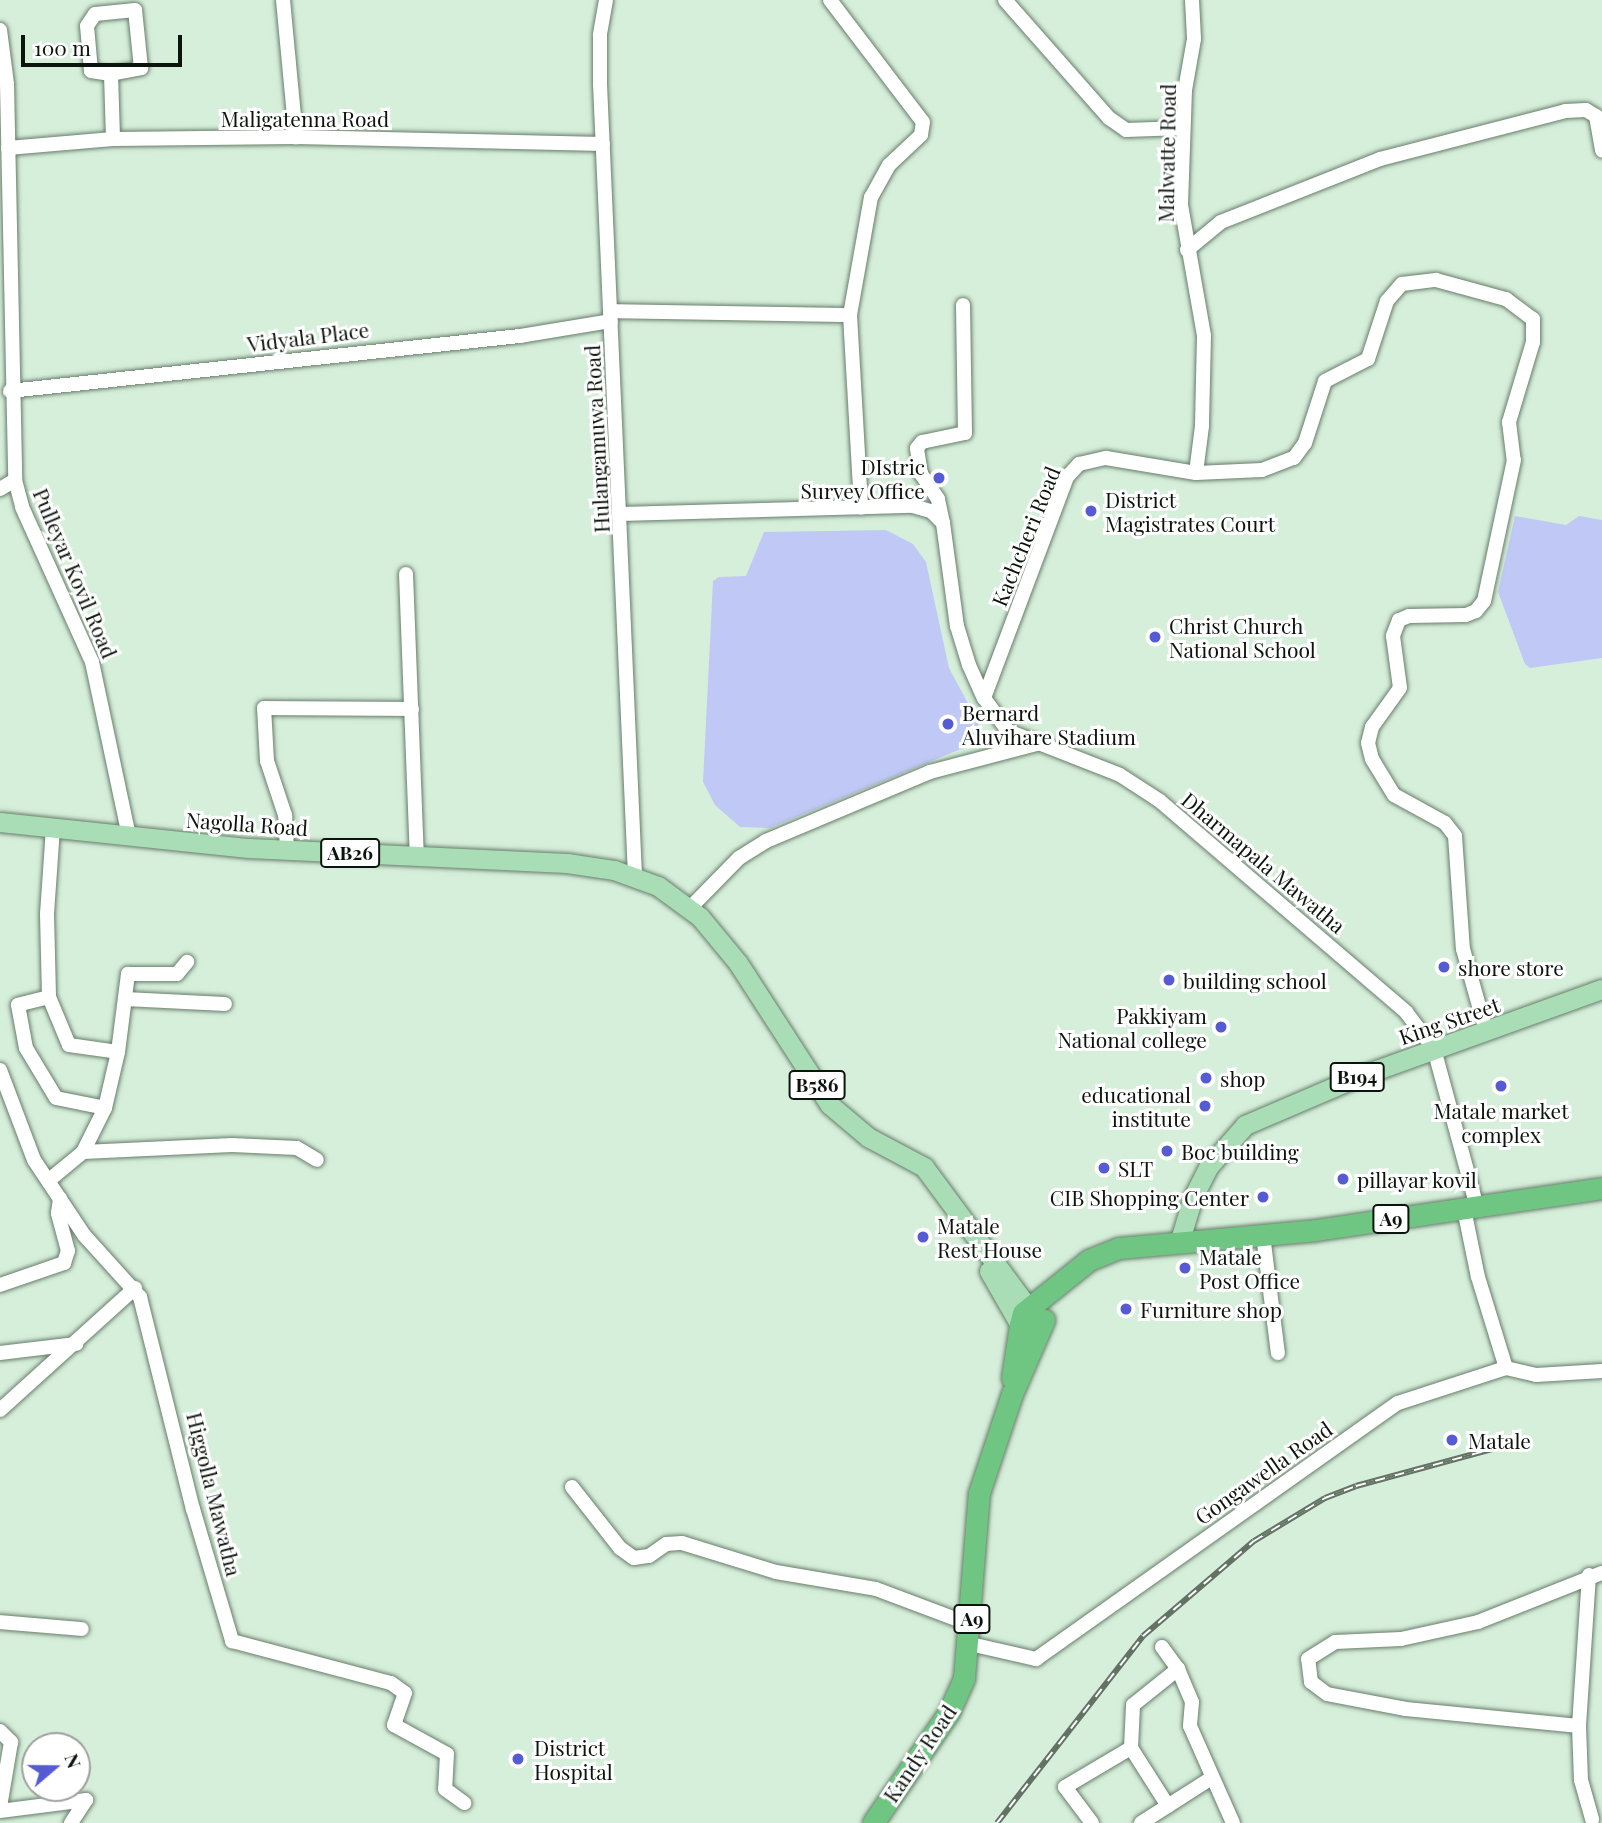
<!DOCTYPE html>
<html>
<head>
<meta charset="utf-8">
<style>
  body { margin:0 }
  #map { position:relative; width:1602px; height:1823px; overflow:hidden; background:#d6efda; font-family:"Playfair Display",serif }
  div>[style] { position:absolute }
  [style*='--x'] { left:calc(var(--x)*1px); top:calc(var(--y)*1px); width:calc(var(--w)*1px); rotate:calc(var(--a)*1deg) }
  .green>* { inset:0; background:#c0c9f5 }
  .roads { filter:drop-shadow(0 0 2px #677d6b) drop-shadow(0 0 2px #677d6b) }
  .minor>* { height:14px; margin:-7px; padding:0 7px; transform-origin:7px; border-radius:7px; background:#fff }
  .major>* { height:19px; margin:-9.5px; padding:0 9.5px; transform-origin:9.5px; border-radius:9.5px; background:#a9ddb5 }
  .highway>* { height:21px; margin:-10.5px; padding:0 10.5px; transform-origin:10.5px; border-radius:10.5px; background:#6fc683 }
  .rail>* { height:6px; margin-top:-3px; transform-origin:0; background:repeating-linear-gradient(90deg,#fff 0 10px,#637265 0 20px); box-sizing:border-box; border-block:2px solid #637265 }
  .dots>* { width:19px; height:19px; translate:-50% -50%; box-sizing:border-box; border:4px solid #fff; border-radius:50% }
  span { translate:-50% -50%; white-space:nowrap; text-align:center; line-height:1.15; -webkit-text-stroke:6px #fff; paint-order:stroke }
  .shield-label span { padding:2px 5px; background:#fff; border:2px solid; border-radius:5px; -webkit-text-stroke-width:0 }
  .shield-label { font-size:19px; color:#0b140d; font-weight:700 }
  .street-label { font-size:21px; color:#0b140d }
  .poi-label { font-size:21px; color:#0b140d }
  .right { translate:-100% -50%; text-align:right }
  .left { translate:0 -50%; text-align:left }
  .north { position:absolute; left:21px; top:1732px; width:70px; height:70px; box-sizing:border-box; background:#fff; border:2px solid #9da19e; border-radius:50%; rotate:70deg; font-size:19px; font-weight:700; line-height:28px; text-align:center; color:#0b140d }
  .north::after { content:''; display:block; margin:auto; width:24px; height:32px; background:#555cd3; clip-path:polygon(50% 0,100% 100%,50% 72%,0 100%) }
  .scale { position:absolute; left:21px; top:35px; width:161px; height:32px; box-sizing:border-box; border:4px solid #0b140d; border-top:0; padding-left:9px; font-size:21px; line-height:24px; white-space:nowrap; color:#0b140d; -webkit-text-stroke:5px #fff; paint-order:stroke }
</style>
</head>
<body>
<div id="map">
  <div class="green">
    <i style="clip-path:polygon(1515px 516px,1566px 525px,1579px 516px,1602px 520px,1602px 658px,1530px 668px,1525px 664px,1498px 592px)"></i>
    <i style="clip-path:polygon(886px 530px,913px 544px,926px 562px,949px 668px,978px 722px,980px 741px,770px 828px,740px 827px,715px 805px,703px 782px,713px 581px,719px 577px,746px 576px,764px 532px)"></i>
  </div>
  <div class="roads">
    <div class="minor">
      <i style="--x:283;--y:0;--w:138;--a:84.6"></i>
      <i style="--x:606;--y:0;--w:36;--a:100"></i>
      <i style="--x:600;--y:35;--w:49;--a:90"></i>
      <i style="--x:600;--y:84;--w:793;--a:87.47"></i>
      <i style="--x:830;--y:0;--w:153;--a:52.7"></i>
      <i style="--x:923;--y:122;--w:13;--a:99"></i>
      <i style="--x:921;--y:135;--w:44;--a:136.8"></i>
      <i style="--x:889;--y:165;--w:37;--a:119"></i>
      <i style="--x:871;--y:197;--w:120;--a:100.1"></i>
      <i style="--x:850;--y:315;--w:193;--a:86.7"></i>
      <i style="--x:1005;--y:0;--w:157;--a:48.6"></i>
      <i style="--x:1109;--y:118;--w:21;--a:35"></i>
      <i style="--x:1126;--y:130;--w:57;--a:-2"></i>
      <i style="--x:1192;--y:0;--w:39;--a:87"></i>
      <i style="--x:1194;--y:39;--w:52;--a:100"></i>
      <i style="--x:1185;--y:90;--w:115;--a:92"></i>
      <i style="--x:1181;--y:205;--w:133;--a:80"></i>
      <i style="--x:1204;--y:336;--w:90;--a:91.3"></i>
      <i style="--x:1202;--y:426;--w:47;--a:97.3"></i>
      <i style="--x:0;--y:30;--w:54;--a:82.6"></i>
      <i style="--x:7;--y:84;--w:396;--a:88.8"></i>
      <i style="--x:15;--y:480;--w:28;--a:75"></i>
      <i style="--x:22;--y:507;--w:170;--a:65.7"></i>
      <i style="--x:92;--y:662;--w:178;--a:78"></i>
      <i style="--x:111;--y:74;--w:31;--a:-11"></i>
      <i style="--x:141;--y:68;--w:58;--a:-95.9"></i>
      <i style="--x:135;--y:10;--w:40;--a:174.3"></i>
      <i style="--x:95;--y:14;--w:14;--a:124"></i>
      <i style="--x:87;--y:26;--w:45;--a:84.9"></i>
      <i style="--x:91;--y:71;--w:20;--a:9"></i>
      <i style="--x:111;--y:74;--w:65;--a:88.2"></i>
      <i style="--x:8;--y:148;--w:105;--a:-4.9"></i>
      <i style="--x:113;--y:139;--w:183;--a:-0.6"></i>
      <i style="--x:296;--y:137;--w:307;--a:1.3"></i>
      <i style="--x:1187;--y:250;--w:44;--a:-39.5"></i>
      <i style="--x:1221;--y:222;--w:171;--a:-21.6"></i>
      <i style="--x:1380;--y:159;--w:191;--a:-14.5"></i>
      <i style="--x:1565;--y:111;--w:21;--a:-3"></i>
      <i style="--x:1586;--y:110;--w:12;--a:31"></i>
      <i style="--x:1596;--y:116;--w:35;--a:80"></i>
      <i style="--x:610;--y:311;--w:240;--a:1"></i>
      <i style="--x:10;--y:391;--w:513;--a:-6.16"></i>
      <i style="--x:520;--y:336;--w:92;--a:-9.4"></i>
      <i style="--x:0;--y:489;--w:17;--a:-31"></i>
      <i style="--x:621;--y:514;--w:292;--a:-1.6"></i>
      <i style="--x:913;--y:506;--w:19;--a:16"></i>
      <i style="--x:931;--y:511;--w:17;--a:45"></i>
      <i style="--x:943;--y:523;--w:104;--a:82.3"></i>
      <i style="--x:957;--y:626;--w:41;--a:72.9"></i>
      <i style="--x:969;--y:665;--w:36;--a:66"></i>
      <i style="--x:984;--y:698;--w:41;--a:54"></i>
      <i style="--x:1008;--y:731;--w:120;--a:21.4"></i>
      <i style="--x:1120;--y:775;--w:48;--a:33"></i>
      <i style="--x:1160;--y:801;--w:324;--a:40.6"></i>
      <i style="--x:1406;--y:1012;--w:46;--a:52.9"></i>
      <i style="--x:1434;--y:1049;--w:164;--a:74.8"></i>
      <i style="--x:943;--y:523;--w:25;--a:-102"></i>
      <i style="--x:938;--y:499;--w:30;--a:-124"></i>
      <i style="--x:921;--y:474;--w:26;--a:-99"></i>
      <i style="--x:917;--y:448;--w:8;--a:-50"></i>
      <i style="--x:922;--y:442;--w:44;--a:-11.8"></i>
      <i style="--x:965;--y:433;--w:128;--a:-90.9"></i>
      <i style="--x:406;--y:574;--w:282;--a:87.8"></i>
      <i style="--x:984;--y:698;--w:236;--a:-69.4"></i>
      <i style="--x:1067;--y:477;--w:18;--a:-47"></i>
      <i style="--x:1079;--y:464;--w:28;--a:-13"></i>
      <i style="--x:1106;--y:458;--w:91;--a:9.5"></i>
      <i style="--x:1196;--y:473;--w:66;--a:-2.6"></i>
      <i style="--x:1262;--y:470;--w:34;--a:-21"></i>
      <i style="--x:1294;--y:458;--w:19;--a:-54"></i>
      <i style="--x:1305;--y:443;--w:65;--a:-72.1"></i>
      <i style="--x:1325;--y:381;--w:48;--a:-27.1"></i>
      <i style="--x:1368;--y:359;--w:61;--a:-71.9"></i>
      <i style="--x:1387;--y:301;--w:23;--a:-49"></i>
      <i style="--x:1402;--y:284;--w:34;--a:-7"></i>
      <i style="--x:1436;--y:280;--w:73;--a:15.2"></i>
      <i style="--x:1506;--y:299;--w:34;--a:37"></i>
      <i style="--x:1533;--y:319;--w:23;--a:90"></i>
      <i style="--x:1533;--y:342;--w:84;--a:106.7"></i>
      <i style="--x:1509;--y:422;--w:38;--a:83"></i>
      <i style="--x:1514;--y:460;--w:144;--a:102"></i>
      <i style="--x:1484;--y:601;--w:13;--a:129"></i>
      <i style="--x:1476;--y:611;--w:11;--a:158"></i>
      <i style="--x:1466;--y:615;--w:57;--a:179"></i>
      <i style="--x:1409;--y:616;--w:11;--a:158"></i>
      <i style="--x:1399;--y:620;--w:17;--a:111"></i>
      <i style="--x:1393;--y:636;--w:52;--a:82.3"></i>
      <i style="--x:1400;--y:688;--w:48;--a:125.7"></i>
      <i style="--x:1372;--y:727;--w:16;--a:104"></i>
      <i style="--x:1368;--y:743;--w:16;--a:76"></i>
      <i style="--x:1372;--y:759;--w:42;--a:58.6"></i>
      <i style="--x:1394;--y:795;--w:58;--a:28.8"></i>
      <i style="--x:1445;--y:823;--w:16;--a:52"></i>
      <i style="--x:1455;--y:836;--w:113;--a:86"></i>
      <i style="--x:1463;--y:949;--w:85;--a:74.3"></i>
      <i style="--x:53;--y:828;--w:86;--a:94"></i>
      <i style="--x:47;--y:914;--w:83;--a:88.6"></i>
      <i style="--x:49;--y:997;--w:52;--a:67.4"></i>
      <i style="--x:69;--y:1045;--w:49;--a:8.1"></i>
      <i style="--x:118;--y:1052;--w:79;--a:-82.7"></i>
      <i style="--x:128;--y:974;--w:49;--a:0"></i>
      <i style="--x:177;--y:974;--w:16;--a:-50"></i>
      <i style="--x:287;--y:850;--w:35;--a:-93"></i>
      <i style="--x:285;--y:815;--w:57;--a:-108.4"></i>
      <i style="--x:267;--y:761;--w:53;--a:-93.2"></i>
      <i style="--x:264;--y:708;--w:148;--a:0.4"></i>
      <i style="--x:690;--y:908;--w:70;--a:-45.6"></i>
      <i style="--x:739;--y:858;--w:32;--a:-32"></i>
      <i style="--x:766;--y:841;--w:178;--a:-22.8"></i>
      <i style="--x:930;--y:772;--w:111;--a:-14.7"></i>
      <i style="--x:49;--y:997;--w:32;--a:166"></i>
      <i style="--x:18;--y:1005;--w:44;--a:79.5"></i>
      <i style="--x:26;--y:1048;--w:58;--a:59"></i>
      <i style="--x:56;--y:1098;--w:50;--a:11.5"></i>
      <i style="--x:105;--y:1108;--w:57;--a:-76.9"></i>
      <i style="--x:125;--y:999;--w:100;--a:2.9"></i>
      <i style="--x:0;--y:1070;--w:96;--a:69.3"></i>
      <i style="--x:34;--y:1160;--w:90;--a:56.3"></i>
      <i style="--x:84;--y:1235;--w:84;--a:47.9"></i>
      <i style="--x:140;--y:1297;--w:219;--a:76"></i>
      <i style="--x:193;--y:1509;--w:138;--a:73.5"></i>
      <i style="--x:232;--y:1641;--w:164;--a:14.8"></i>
      <i style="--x:391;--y:1683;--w:17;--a:36"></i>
      <i style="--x:405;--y:1693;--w:34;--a:109"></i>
      <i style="--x:394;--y:1725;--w:60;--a:28.7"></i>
      <i style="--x:447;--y:1754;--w:35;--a:93"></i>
      <i style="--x:445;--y:1789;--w:24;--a:36"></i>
      <i style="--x:83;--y:1152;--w:149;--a:-2.7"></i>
      <i style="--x:232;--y:1145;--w:65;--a:2.6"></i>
      <i style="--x:297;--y:1148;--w:23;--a:31"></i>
      <i style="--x:48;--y:1181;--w:45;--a:-39.6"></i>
      <i style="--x:83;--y:1152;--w:49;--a:-63.4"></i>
      <i style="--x:1464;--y:1209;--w:69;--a:78.4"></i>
      <i style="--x:1478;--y:1277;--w:95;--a:72.9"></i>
      <i style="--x:1263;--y:1235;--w:119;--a:82.8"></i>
      <i style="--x:0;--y:1285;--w:68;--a:-19"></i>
      <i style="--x:64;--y:1263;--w:13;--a:-72"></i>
      <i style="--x:68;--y:1251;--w:39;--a:-105"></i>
      <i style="--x:58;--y:1213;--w:15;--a:-82"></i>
      <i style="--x:0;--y:1353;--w:77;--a:-6.8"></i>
      <i style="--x:0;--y:1410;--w:182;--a:-42.1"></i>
      <i style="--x:572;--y:1487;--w:78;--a:51.8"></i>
      <i style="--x:620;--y:1548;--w:17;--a:36"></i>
      <i style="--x:634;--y:1558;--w:15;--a:-8"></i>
      <i style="--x:649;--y:1556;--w:21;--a:-35"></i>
      <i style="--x:666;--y:1544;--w:16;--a:-4"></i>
      <i style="--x:682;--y:1543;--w:98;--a:17.1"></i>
      <i style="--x:776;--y:1572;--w:101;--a:9.6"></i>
      <i style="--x:876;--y:1589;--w:103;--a:20.6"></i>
      <i style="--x:1589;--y:1575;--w:151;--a:93.8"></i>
      <i style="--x:1579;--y:1726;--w:54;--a:87.9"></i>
      <i style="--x:1581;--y:1780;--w:41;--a:74.2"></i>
      <i style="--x:0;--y:1622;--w:82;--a:4.9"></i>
      <i style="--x:970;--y:1644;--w:68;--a:12.8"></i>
      <i style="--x:1036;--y:1659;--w:443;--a:-35.3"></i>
      <i style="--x:1398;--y:1403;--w:114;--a:-18"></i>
      <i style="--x:1506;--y:1368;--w:31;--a:13"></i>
      <i style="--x:1536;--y:1375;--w:66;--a:-3.5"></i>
      <i style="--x:1162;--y:1647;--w:27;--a:54"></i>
      <i style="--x:1178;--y:1669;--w:36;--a:67"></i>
      <i style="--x:1192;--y:1702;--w:24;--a:95"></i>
      <i style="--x:1190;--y:1726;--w:106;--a:66.1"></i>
      <i style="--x:1579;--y:1726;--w:174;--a:-174.4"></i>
      <i style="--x:1406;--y:1709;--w:80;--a:-169.2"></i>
      <i style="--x:1327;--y:1694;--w:20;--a:-143"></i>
      <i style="--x:1311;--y:1682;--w:23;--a:-97"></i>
      <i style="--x:1308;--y:1659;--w:32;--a:-32"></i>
      <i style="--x:1335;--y:1642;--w:66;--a:-2.6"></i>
      <i style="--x:1401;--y:1639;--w:79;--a:-12.4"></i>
      <i style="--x:1478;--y:1622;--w:133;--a:-21.6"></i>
      <i style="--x:0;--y:1731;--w:16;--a:45"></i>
      <i style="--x:11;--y:1742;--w:66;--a:99.6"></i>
      <i style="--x:1168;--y:1806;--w:69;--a:-122.5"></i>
      <i style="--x:1131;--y:1748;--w:43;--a:-87.3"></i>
      <i style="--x:1133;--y:1705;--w:58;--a:-38.7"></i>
      <i style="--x:0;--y:1811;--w:87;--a:-7.3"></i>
      <i style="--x:71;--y:1823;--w:27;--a:-57"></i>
      <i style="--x:1092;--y:1823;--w:45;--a:-126.9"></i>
      <i style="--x:1065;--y:1787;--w:77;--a:-30.6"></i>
      <i style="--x:1141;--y:1823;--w:82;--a:-32.5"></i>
    </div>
    <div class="major">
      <i style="--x:0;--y:822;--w:250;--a:6"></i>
      <i style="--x:249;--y:848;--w:318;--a:2.7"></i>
      <i style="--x:567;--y:863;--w:48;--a:8.5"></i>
      <i style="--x:614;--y:870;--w:47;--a:20"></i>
      <i style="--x:658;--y:886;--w:52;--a:36.4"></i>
      <i style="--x:700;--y:917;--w:60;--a:50.4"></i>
      <i style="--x:738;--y:963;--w:169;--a:57.1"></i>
      <i style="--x:830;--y:1105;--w:50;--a:40.1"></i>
      <i style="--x:868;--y:1137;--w:64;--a:28.2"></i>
      <i style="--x:924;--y:1167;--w:178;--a:53.5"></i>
      <i style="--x:1179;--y:1243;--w:48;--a:-73.1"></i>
      <i style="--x:1193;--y:1197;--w:35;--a:-63"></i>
      <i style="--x:1209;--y:1166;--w:55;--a:-48.7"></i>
      <i style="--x:1245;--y:1125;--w:122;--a:-23.2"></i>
      <i style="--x:1357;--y:1077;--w:260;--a:-19.8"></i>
      <i style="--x:989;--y:1271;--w:62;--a:60.1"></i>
    </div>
    <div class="highway">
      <i style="--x:1030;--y:1310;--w:16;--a:50"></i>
      <i style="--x:1040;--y:1322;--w:13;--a:129"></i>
      <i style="--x:1032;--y:1332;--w:14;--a:-150"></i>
      <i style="--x:1020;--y:1325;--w:12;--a:-76"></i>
      <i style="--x:1023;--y:1313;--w:85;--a:-38.8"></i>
      <i style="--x:1089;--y:1260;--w:32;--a:-22"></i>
      <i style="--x:1119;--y:1248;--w:197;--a:-5.2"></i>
      <i style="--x:1315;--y:1230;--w:290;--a:-8.3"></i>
      <i style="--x:1012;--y:1378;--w:54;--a:-81.4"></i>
      <i style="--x:873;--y:1823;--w:135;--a:-55.6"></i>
      <i style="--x:949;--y:1712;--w:37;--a:-66"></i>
      <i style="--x:964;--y:1678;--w:186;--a:-85.4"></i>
      <i style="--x:979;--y:1493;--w:104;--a:-71.6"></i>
      <i style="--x:1012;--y:1394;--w:81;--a:-66.6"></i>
    </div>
  </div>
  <div class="rail">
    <i style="--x:997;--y:1823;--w:237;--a:-52"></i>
    <i style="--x:1143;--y:1636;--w:146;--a:-40.6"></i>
    <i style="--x:1254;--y:1541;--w:83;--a:-31.2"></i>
    <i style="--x:1325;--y:1498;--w:33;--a:-21"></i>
    <i style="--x:1356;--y:1486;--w:156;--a:-15.2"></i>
  </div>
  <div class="dots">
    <i style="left:939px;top:478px;background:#555cd3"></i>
    <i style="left:1091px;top:511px;background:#555cd3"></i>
    <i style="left:1155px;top:637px;background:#555cd3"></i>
    <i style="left:948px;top:724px;background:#555cd3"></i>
    <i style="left:1444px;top:967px;background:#555cd3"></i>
    <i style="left:1169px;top:980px;background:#555cd3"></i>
    <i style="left:1221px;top:1027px;background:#555cd3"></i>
    <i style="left:1206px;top:1078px;background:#555cd3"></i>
    <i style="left:1501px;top:1086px;background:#555cd3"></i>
    <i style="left:1205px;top:1106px;background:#555cd3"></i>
    <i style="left:1167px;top:1151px;background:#555cd3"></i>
    <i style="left:1104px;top:1168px;background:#555cd3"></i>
    <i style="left:1343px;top:1179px;background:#555cd3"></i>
    <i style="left:1263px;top:1197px;background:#555cd3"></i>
    <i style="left:923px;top:1237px;background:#555cd3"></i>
    <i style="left:1185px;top:1268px;background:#555cd3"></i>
    <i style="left:1126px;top:1309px;background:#555cd3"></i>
    <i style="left:1452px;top:1440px;background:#555cd3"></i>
    <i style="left:518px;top:1759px;background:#555cd3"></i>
  </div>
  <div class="shield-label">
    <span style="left:350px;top:853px">AB26</span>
    <span style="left:1357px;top:1077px">B194</span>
    <span style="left:817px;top:1085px">B586</span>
    <span style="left:1391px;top:1219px">A9</span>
    <span style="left:972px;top:1619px">A9</span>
  </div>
  <div class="street-label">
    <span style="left:305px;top:118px">Maligatenna Road</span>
    <span style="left:1166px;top:153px;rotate:-89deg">Malwatte Road</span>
    <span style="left:308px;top:336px;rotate:-7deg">Vidyala Place</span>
    <span style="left:596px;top:439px;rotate:-93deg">Hulangamuwa Road</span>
    <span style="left:1025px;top:536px;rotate:-68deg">Kachcheri Road</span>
    <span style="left:76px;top:573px;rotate:67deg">Pulleyar Kovil Road</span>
    <span style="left:247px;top:823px;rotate:4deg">Nagolla Road</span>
    <span style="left:1264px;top:862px;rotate:40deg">Dharmapala Mawatha</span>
    <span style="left:1449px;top:1020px;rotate:-19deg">King Street</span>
    <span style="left:1263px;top:1472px;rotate:-35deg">Gongawella Road</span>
    <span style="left:215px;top:1494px;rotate:76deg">Higgolla Mawatha</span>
    <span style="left:919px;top:1753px;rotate:-56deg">Kandy Road</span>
  </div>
  <div class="poi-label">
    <span class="right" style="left:925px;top:478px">DIstric<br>Survey Office</span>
    <span class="left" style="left:1105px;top:511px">District<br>Magistrates Court</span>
    <span class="left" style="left:1169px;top:637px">Christ Church<br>National School</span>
    <span class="left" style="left:962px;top:724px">Bernard<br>Aluvihare Stadium</span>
    <span class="left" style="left:1458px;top:967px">shore store</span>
    <span class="left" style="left:1183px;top:980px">building school</span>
    <span class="right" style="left:1207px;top:1027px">Pakkiyam<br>National college</span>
    <span class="left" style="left:1220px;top:1078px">shop</span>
    <span class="right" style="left:1191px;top:1106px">educational<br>institute</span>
    <span style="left:1501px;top:1122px">Matale market<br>complex</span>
    <span class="left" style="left:1181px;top:1151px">Boc building</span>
    <span class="left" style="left:1118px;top:1168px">SLT</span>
    <span class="left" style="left:1357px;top:1179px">pillayar kovil</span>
    <span class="right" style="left:1249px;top:1197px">CIB Shopping Center</span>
    <span class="left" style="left:937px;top:1237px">Matale<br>Rest House</span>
    <span class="left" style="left:1199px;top:1268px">Matale<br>Post Office</span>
    <span class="left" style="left:1140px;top:1309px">Furniture shop</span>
    <span class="left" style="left:1468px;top:1440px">Matale</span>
    <span class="left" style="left:534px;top:1759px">District<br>Hospital</span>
  </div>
  <div class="north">N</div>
  <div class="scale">100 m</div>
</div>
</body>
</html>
